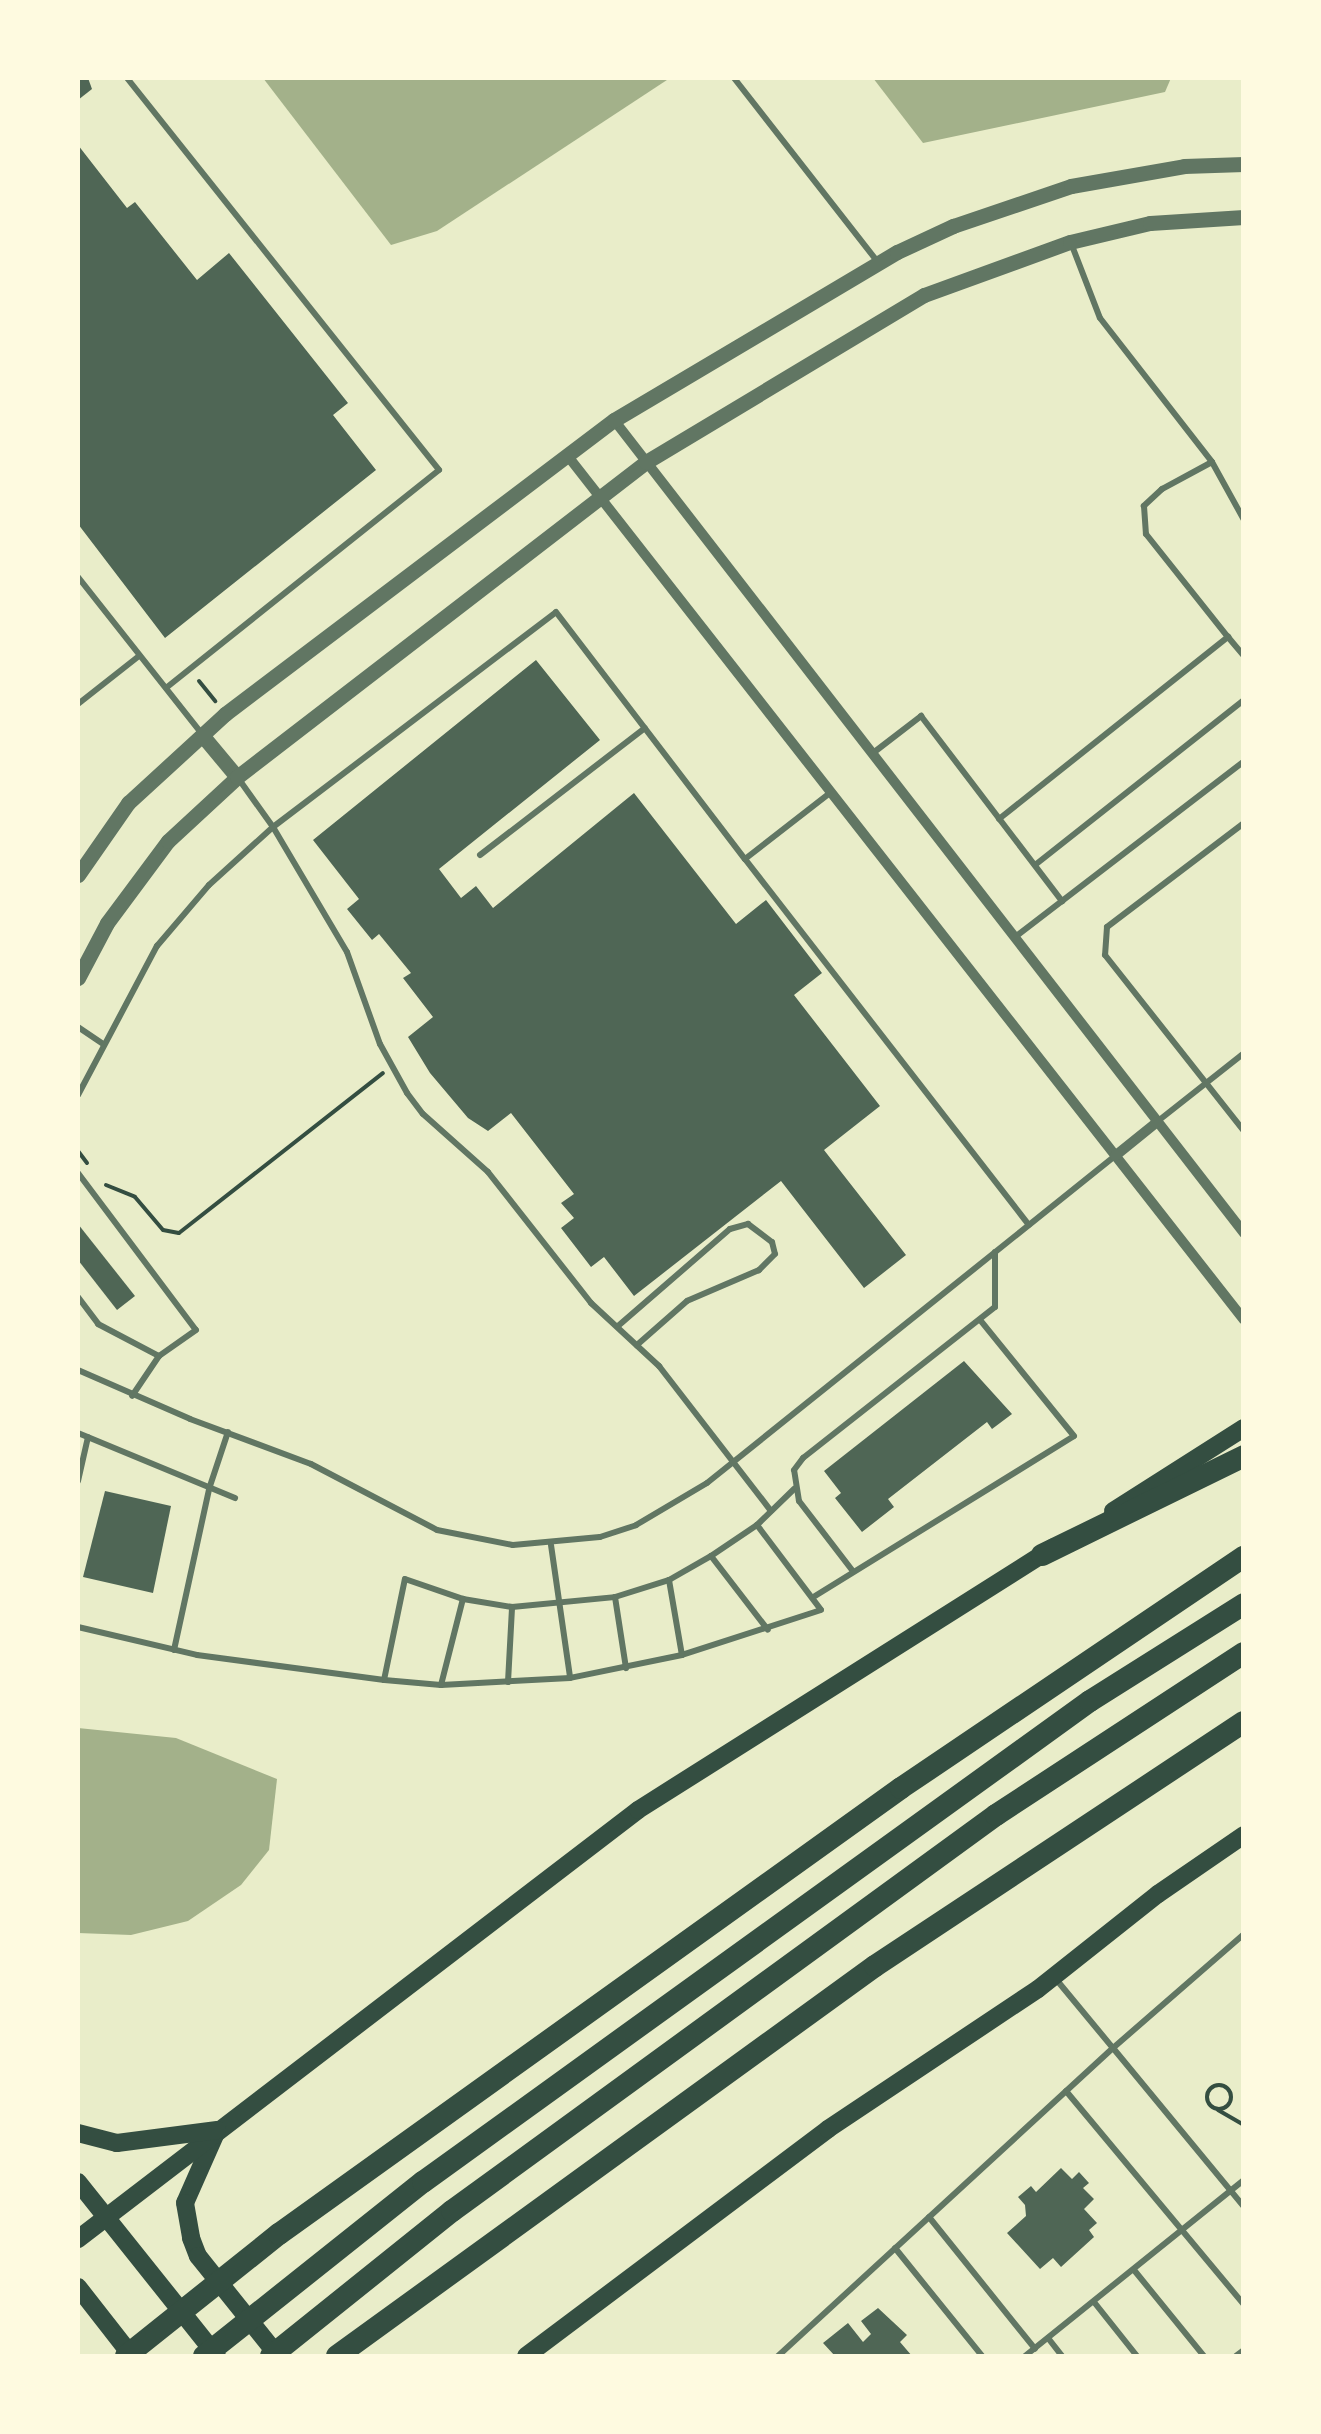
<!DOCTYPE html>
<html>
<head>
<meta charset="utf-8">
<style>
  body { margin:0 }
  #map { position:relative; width:1321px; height:2434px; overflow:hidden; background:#e9edc9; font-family:Manrope,sans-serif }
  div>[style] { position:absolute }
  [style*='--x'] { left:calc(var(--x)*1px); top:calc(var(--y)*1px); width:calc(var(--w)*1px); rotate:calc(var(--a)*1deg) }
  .water>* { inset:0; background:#a3b18a }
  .building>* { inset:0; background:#4f6655 }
  .path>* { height:4px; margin:-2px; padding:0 2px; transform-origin:2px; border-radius:2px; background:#344e41 }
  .path>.ring { margin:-2px; padding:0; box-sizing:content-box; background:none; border:4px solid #344e41; border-radius:50% }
  .service>* { height:6px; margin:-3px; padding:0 3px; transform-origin:3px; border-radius:3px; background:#617663 }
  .minor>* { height:10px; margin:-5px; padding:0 5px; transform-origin:5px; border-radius:5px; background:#617663 }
  .tertiary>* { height:15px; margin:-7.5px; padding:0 7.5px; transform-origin:7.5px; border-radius:7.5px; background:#617663 }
  .secondary>* { height:18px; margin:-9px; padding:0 9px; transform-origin:9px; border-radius:9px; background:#344e41 }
  .primary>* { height:18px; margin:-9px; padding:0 9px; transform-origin:9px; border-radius:9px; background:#344e41 }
  .motorway>* { height:22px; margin:-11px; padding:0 11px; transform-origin:11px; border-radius:11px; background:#344e41 }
  span { translate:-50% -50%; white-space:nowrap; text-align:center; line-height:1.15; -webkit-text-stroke:10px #fefae0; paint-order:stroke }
  .frame { position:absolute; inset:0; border:80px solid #fefae0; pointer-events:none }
</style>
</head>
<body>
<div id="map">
  <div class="water">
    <i style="clip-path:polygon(263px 78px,670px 78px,437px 231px,391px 245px)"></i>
    <i style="clip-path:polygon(873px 78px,1171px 78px,1165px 92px,923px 143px)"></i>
    <i style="clip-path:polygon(78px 1728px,176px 1738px,277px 1779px,269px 1850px,241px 1885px,188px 1921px,131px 1935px,78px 1933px)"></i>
  </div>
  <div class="building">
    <i style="clip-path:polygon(78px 78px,88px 78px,92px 89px,78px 100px)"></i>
    <i style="clip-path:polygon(78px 145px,127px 208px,135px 202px,197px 280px,229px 253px,348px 403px,333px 415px,376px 470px,165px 638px,78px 524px)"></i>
    <i style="clip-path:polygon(536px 660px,600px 740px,439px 869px,461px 898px,476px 886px,493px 908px,634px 793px,736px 924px,766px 900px,822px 973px,794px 995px,880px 1106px,824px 1150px,906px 1255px,864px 1288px,781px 1181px,634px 1296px,604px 1257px,591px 1267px,561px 1228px,574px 1218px,561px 1203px,574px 1194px,511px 1113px,488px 1131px,468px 1118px,430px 1073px,408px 1037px,433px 1017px,403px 978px,411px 973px,379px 934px,372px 940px,347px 909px,359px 899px,313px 840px)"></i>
    <i style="clip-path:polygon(78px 1224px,135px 1296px,117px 1310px,78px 1260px)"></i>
    <i style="clip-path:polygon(964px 1361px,1012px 1414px,992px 1429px,987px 1422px,888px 1499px,894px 1507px,862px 1532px,835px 1498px,841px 1493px,824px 1471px)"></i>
    <i style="clip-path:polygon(105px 1491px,171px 1506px,153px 1593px,83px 1577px)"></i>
    <i style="clip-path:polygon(1061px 2168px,1072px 2179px,1079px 2172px,1089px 2183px,1083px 2188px,1094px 2199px,1084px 2209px,1097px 2223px,1089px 2230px,1094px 2237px,1061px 2267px,1053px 2258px,1040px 2269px,1007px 2233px,1026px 2216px,1025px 2205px,1018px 2197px,1031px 2186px,1036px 2192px)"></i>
    <i style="clip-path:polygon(878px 2308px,907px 2335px,900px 2342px,912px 2356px,835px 2356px,823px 2343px,848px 2323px,863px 2342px,871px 2334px,861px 2321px)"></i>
  </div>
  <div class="path">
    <i style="--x:199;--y:681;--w:26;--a:51"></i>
    <i style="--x:78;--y:1151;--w:15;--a:53"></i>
    <i style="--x:106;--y:1185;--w:31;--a:22"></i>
    <i style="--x:135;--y:1197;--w:43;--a:49.7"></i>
    <i style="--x:163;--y:1230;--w:16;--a:11"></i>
    <i style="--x:179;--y:1233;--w:259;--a:-38.1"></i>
    <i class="ring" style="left:1207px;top:2085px;width:20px;height:20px"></i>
    <i style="--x:1218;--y:2110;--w:30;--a:30"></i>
  </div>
  <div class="service">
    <i style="--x:127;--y:78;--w:501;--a:51.48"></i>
    <i style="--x:439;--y:470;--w:349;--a:141.4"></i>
    <i style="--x:734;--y:78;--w:234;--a:52"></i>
    <i style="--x:1071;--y:243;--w:80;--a:68.9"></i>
    <i style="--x:1100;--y:318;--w:182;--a:52.1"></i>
    <i style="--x:1212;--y:462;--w:57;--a:151.6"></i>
    <i style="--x:1162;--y:489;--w:25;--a:137"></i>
    <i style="--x:1144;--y:506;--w:28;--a:86"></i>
    <i style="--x:1146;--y:534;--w:132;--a:51.5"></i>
    <i style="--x:1212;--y:462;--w:66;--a:61.1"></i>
    <i style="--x:78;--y:577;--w:199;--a:51.7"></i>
    <i style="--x:78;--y:704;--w:78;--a:-38.2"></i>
    <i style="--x:873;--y:753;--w:61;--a:-37.6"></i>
    <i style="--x:921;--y:716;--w:233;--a:52.7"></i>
    <i style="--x:238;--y:778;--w:60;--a:54.5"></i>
    <i style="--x:273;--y:827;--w:145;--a:59.4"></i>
    <i style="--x:347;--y:952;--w:98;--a:70.3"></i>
    <i style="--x:380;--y:1044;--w:56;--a:61.1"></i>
    <i style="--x:407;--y:1093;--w:26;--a:53"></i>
    <i style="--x:423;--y:1114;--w:87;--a:41.7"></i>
    <i style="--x:488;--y:1172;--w:167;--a:51.8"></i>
    <i style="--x:591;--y:1303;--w:93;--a:42.8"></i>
    <i style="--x:659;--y:1366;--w:183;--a:52.3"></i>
    <i style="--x:999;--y:819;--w:293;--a:-38.5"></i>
    <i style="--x:1228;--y:637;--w:25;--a:50"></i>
    <i style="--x:1244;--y:823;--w:172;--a:142.8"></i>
    <i style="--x:1107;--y:927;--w:28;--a:94"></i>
    <i style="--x:1105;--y:955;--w:224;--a:51.7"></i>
    <i style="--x:480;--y:855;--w:208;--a:-37.6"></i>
    <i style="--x:745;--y:859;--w:463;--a:52.2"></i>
    <i style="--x:1035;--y:865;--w:266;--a:-38.3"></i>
    <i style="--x:1015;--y:937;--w:289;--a:-37.5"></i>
    <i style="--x:78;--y:1027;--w:29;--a:34"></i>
    <i style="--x:78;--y:1095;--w:169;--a:-62.1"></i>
    <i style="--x:157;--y:946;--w:80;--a:-49.6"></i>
    <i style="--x:209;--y:885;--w:86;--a:-42.2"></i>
    <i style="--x:273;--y:827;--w:355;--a:-37.2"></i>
    <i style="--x:556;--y:612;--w:311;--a:52.6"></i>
    <i style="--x:745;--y:859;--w:109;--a:-37.9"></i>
    <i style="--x:1158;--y:1121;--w:110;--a:-38.3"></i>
    <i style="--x:78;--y:1173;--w:196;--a:53.1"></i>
    <i style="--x:196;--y:1330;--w:45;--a:144.9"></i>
    <i style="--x:159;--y:1356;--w:48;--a:124"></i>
    <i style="--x:78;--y:1297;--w:34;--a:53"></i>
    <i style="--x:98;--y:1324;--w:69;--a:27.7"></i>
    <i style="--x:618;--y:1326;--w:148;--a:-40.9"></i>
    <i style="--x:730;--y:1229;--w:19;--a:-16"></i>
    <i style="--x:748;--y:1224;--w:30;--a:37"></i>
    <i style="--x:772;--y:1242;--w:12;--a:76"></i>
    <i style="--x:775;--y:1254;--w:23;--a:135"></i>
    <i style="--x:759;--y:1270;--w:78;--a:156.7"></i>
    <i style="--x:687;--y:1301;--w:67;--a:138.7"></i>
    <i style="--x:78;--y:1370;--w:122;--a:23.6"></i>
    <i style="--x:190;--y:1419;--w:129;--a:20.4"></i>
    <i style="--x:311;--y:1464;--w:142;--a:27.6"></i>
    <i style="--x:437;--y:1530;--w:77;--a:11.2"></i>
    <i style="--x:513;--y:1545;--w:87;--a:-5.3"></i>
    <i style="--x:600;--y:1537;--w:38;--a:-18"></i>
    <i style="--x:636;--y:1525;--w:82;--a:-30.6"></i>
    <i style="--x:707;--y:1483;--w:523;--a:-38.71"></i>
    <i style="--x:78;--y:1433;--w:170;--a:22.5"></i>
    <i style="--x:78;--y:1481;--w:45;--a:-77.2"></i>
    <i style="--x:757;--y:1525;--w:106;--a:53"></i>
    <i style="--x:821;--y:1610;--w:146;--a:162.1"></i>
    <i style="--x:682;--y:1655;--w:114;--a:168.4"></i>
    <i style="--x:570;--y:1678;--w:129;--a:176.9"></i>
    <i style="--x:441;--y:1685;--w:57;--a:-175"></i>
    <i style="--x:384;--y:1680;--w:103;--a:-78.3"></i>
    <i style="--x:405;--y:1579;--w:61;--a:19"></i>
    <i style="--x:463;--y:1599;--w:50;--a:9.3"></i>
    <i style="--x:512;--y:1607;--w:103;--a:-5.5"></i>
    <i style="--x:615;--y:1597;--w:57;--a:-17.5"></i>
    <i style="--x:669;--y:1580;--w:48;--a:-29.7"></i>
    <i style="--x:711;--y:1556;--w:55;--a:-34"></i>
    <i style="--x:757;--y:1525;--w:52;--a:-44.2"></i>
    <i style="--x:551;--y:1545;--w:133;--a:81.8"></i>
    <i style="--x:711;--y:1556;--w:93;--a:52.4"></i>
    <i style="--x:852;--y:1570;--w:87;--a:-127.5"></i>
    <i style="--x:799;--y:1501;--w:31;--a:-99"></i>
    <i style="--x:794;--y:1470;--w:15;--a:-53"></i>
    <i style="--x:803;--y:1458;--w:244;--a:-38.2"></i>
    <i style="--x:995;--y:1307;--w:55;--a:-90"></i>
    <i style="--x:669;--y:1580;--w:76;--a:80.2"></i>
    <i style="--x:815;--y:1596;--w:304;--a:-31.7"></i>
    <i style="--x:1074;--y:1436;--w:149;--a:-129"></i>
    <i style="--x:615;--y:1597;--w:72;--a:81.2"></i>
    <i style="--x:78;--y:1627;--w:122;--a:13.2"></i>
    <i style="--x:197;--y:1655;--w:189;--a:7.6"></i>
    <i style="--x:174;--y:1650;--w:165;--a:-77.7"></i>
    <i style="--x:209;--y:1489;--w:60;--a:-71.6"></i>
    <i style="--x:508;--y:1682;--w:75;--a:-86.9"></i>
    <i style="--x:441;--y:1685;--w:89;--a:-75.7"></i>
    <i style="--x:1055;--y:1978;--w:91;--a:50.4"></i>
    <i style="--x:1113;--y:2048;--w:174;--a:-41"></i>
    <i style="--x:1066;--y:2091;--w:278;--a:50.2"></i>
    <i style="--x:929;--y:2217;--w:169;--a:51.2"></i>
    <i style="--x:895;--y:2248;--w:139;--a:51.1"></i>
    <i style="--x:1134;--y:2270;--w:111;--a:50.9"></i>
    <i style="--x:1094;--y:2302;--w:69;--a:51.5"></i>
    <i style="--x:1048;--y:2338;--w:23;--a:52"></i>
    <i style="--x:778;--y:2356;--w:455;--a:-42.6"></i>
    <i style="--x:1113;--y:2048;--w:206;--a:50.5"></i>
    <i style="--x:1025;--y:2356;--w:281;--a:-38.8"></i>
    <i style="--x:1236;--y:2356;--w:10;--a:-37"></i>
  </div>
  <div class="minor">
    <i style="--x:614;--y:420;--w:1029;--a:52.23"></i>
    <i style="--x:567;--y:455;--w:1098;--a:51.95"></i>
    <i style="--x:1115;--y:1156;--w:54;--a:-39"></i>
  </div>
  <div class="tertiary">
    <i style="--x:202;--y:735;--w:55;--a:50.2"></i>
    <i style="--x:78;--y:875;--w:88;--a:-55.2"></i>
    <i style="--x:128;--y:803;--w:132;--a:-42.5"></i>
    <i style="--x:225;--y:714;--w:488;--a:-37.1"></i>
    <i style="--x:614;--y:420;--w:329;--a:-30.7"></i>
    <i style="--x:897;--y:252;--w:62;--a:-24.9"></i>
    <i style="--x:953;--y:226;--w:125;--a:-18.7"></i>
    <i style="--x:1071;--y:186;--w:115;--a:-10"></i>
    <i style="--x:1184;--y:166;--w:60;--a:-1.9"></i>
    <i style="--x:78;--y:978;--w:62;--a:-62.2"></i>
    <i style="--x:107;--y:923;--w:102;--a:-53.4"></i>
    <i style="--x:168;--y:841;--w:94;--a:-42.8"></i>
    <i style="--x:237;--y:777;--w:516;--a:-37.6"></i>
    <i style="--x:646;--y:462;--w:324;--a:-31"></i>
    <i style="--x:924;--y:295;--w:155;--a:-20"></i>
    <i style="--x:1070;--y:242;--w:82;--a:-13.4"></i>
    <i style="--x:1150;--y:223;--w:94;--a:-3.7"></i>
  </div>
  <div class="secondary">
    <i style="--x:1113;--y:1511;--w:155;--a:-32.4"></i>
    <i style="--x:215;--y:2135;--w:74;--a:113.8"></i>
    <i style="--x:185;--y:2203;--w:36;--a:80"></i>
    <i style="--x:191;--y:2238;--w:19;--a:69"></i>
    <i style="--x:198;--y:2256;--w:128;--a:51.3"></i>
    <i style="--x:78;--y:2239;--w:705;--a:-37.45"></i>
    <i style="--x:638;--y:1810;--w:491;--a:-32.3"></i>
    <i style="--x:526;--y:2356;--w:378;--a:-36.9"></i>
    <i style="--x:828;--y:2129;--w:252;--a:-33.7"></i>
    <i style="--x:1038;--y:1989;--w:153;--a:-38.4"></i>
    <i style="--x:1158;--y:1894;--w:104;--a:-34.5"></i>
  </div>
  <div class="primary">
    <i style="--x:78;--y:2133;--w:40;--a:14.4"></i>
    <i style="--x:117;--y:2143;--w:101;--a:-7.4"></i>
    <i style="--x:78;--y:2182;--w:223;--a:51.4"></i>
    <i style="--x:78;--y:2287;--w:88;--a:52"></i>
  </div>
  <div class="motorway">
    <i style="--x:1042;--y:1555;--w:225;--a:-26.1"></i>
    <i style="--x:126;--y:2356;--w:196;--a:-38.6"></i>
    <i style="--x:279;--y:2234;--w:765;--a:-35.64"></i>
    <i style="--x:901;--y:1788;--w:414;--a:-34"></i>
    <i style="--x:204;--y:2356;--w:280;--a:-38.5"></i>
    <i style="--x:423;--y:2182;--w:822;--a:-35.8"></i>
    <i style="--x:1090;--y:1701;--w:182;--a:-32.2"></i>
    <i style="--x:271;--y:2356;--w:232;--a:-38.7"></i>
    <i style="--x:452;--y:2211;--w:673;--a:-36.05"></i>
    <i style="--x:996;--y:1815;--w:296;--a:-33.2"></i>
    <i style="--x:337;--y:2356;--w:664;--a:-35.94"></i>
    <i style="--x:875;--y:1966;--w:442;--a:-33.5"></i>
  </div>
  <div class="frame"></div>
</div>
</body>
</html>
